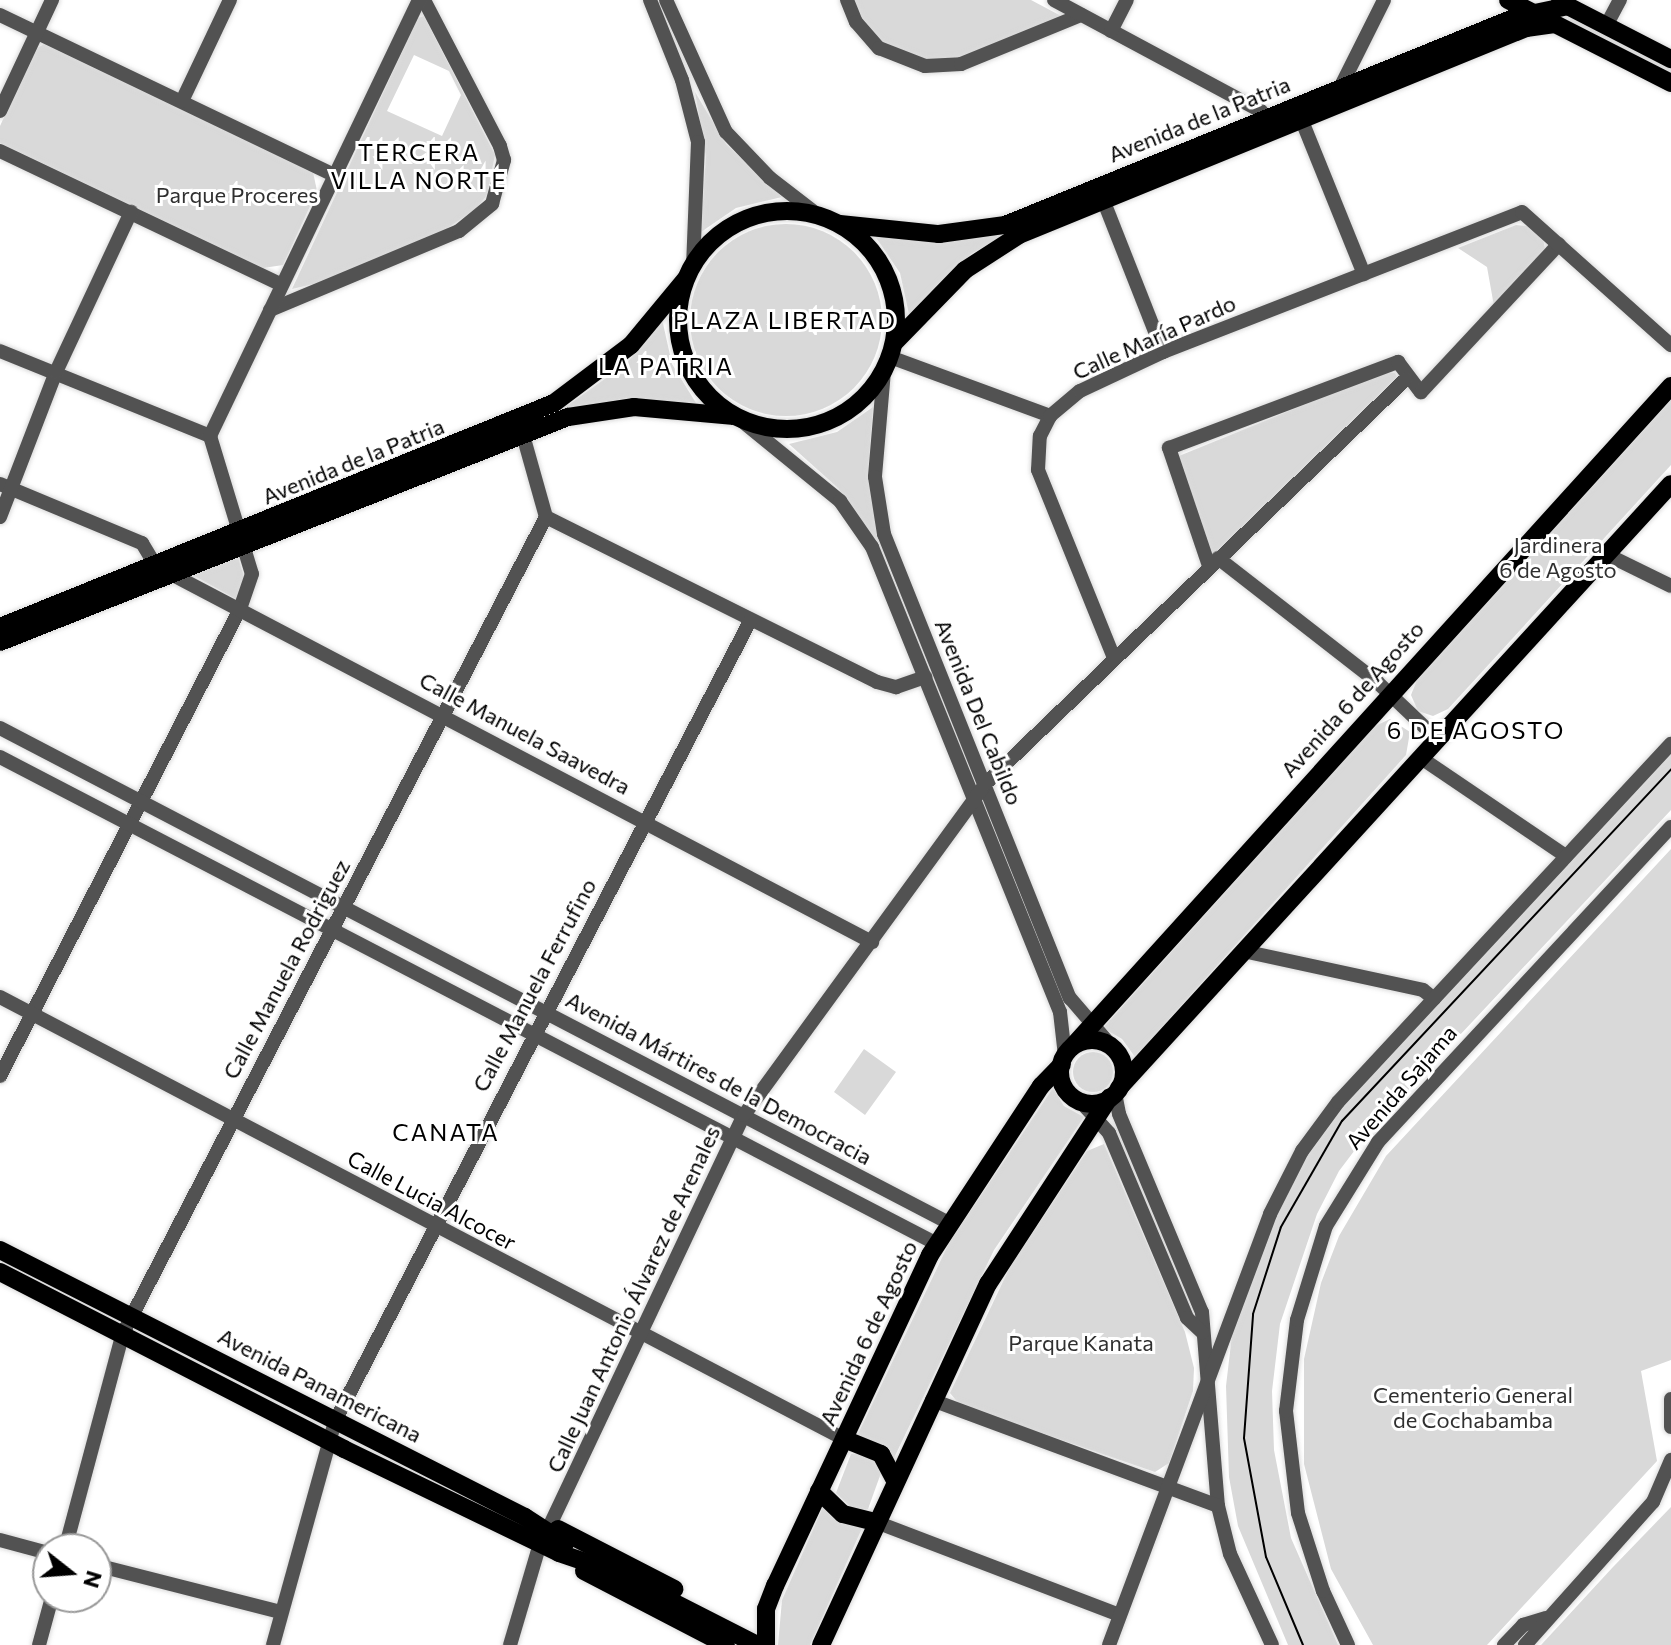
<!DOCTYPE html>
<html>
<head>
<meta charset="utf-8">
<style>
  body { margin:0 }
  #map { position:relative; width:1671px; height:1645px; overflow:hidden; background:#fff; font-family:Commissioner,sans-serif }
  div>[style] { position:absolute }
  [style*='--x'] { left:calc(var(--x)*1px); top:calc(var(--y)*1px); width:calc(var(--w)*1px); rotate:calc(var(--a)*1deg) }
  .green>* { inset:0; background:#d9d9d9 }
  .round { border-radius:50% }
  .roads { filter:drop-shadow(0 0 2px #dbdbdb) drop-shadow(0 0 2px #dbdbdb) }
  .minor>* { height:14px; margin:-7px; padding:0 7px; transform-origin:7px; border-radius:7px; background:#525252 }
  .major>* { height:18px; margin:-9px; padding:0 9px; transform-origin:9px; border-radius:9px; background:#000 }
  .major>.ring { margin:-9px; padding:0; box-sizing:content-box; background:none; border:18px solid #000; border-radius:50% }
  .tram>* { height:2px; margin:-1px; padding:0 1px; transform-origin:1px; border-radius:1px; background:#000 }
  span { translate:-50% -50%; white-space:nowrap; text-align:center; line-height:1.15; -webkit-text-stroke:6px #fff; paint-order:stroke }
  .street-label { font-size:22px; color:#000 }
  .park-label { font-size:22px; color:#303030 }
  .neighbourhood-label { font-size:24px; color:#000; letter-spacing:2px }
  .north { position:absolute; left:32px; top:1533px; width:80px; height:80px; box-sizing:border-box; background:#fff; border:2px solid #999; border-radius:50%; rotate:107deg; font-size:22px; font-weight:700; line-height:32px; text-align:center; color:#000 }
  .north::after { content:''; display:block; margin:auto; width:28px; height:36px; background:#000; clip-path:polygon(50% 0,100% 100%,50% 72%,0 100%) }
</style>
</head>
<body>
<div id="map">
  <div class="green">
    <i style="clip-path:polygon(853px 0,1031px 0,1063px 17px,959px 58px,937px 62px,896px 52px,867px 30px)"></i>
    <i style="clip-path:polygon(evenodd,424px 16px,495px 155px,487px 195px,476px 209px,446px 229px,322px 282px,292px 289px,418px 18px,424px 16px,414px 55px,449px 71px,461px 95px,442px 136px,387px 111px,414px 55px)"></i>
    <i style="clip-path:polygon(1571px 18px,1671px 68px,1671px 76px,1569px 23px)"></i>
    <i style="clip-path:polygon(44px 44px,313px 172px,317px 191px,283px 265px,263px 268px,0 143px,0 126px,36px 49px)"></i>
    <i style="clip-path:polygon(695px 92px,726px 144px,782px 197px,736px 208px,701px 232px,706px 156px)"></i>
    <i class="round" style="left:690px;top:224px;width:192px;height:192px"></i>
    <i style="clip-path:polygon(1516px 225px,1527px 226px,1543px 239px,1545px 249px,1494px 306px,1487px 267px,1458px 248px)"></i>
    <i style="clip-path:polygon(1011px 231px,971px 254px,910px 319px,900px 273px,875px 236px,951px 241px)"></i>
    <i style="clip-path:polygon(662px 319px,672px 364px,696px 403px,627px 398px,560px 411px,627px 363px)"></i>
    <i style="clip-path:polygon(1384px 372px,1395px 373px,1398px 379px,1213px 556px,1179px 456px)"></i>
    <i style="clip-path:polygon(1671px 400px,1671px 465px,1448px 709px,1433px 716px,1418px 711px,1411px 695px,1417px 680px)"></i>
    <i style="clip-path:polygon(873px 407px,868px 471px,883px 555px,838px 488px,789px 444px,837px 432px)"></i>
    <i style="clip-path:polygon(237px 554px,244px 577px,236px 599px,191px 574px)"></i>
    <i style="clip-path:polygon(1390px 719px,1410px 732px,1406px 755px,1135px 1057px,1122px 1039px,1103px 1028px,1375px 726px)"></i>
    <i style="clip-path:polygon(1671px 752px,1671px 810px,1367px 1134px,1339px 1171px,1317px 1214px,1280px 1324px,1272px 1391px,1274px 1450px,1291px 1538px,1338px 1645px,1288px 1645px,1238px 1526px,1229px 1477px,1226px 1386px,1232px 1335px,1280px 1199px,1327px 1122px)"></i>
    <i style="clip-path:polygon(1671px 849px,1671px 1360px,1641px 1371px,1657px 1461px,1487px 1645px,1373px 1645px,1331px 1569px,1304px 1464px,1304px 1359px,1321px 1283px,1339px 1236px,1386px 1156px)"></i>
    <i style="clip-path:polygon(864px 1049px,896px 1072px,865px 1115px,834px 1092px)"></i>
    <i class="round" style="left:1073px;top:1052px;width:40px;height:40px"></i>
    <i style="clip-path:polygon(1053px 1088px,1064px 1106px,1084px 1117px,994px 1250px,893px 1460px,857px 1436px,949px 1243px)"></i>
    <i style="clip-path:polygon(1104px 1144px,1185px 1332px,1194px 1368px,1193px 1391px,1169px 1463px,1155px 1472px,960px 1405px,950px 1393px,1010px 1267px,1087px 1151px)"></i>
    <i style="clip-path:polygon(864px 1453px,876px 1458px,881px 1473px,868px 1509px,856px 1512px,836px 1493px,851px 1454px)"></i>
    <i style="clip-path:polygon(823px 1507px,863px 1526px,810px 1645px,778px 1645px,782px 1600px)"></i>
    <i style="clip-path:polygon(1671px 1507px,1671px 1645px,1541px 1645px,1613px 1567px)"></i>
  </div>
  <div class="roads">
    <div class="minor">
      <i style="--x:650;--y:0;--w:86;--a:68.2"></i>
      <i style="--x:682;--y:80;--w:64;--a:75.5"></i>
      <i style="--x:698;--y:142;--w:123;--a:92.3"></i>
      <i style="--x:666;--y:0;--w:145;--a:65.6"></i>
      <i style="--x:726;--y:132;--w:64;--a:46.3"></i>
      <i style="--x:770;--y:178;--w:61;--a:37.6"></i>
      <i style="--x:847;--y:0;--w:24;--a:68"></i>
      <i style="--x:856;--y:22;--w:35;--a:49"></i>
      <i style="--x:879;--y:48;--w:49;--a:21.4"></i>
      <i style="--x:925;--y:66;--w:36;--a:-3"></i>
      <i style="--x:961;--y:64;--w:130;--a:-22.2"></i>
      <i style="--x:1054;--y:0;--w:235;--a:28.2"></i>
      <i style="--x:1261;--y:111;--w:17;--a:57"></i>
      <i style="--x:0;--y:15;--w:370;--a:25.6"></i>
      <i style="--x:1606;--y:26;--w:30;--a:-62"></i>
      <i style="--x:1111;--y:31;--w:35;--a:-63"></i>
      <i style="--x:1340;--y:88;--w:98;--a:-63.4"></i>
      <i style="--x:182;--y:101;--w:112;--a:-64.6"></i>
      <i style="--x:0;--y:111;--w:123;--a:-64.9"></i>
      <i style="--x:1298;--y:111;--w:176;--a:68"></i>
      <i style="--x:0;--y:151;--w:312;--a:25.4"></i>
      <i style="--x:1104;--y:202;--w:161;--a:68.5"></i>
      <i style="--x:270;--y:310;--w:205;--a:-22.7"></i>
      <i style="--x:459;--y:231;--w:43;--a:-39.3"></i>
      <i style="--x:492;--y:204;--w:46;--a:-74.7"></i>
      <i style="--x:504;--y:160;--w:15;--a:-106"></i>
      <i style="--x:500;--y:146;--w:165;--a:-117.5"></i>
      <i style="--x:0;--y:351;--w:227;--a:22"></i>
      <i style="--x:210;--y:436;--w:144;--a:73.1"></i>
      <i style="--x:252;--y:574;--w:37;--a:109"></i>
      <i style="--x:240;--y:609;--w:525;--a:117.2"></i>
      <i style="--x:890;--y:357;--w:171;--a:20.2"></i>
      <i style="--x:884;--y:371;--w:106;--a:94.9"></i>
      <i style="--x:875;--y:477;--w:58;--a:81"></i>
      <i style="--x:884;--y:534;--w:500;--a:68.2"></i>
      <i style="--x:1070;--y:998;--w:66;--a:49.3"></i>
      <i style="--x:742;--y:421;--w:127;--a:39.2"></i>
      <i style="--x:840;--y:501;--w:56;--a:55.2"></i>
      <i style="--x:872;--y:547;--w:502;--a:67.99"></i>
      <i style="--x:1060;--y:1012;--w:44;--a:83.5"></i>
      <i style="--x:210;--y:436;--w:484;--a:-64.4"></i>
      <i style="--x:0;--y:484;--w:154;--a:22.6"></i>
      <i style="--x:142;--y:543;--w:27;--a:59"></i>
      <i style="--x:156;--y:566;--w:809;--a:27.71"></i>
      <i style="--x:0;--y:517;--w:155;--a:-68.9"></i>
      <i style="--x:56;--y:372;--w:177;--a:-64.9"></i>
      <i style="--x:546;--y:517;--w:370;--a:26.5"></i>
      <i style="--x:877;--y:682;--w:20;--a:15"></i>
      <i style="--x:896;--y:687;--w:31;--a:-19"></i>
      <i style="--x:1606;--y:554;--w:72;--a:26.2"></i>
      <i style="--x:1218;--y:558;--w:202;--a:37.9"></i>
      <i style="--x:1377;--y:682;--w:83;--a:43.5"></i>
      <i style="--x:1209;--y:566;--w:125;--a:-108.7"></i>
      <i style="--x:1169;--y:448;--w:245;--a:-20.6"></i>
      <i style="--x:1398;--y:362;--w:38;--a:53"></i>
      <i style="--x:1421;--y:392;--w:202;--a:-47"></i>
      <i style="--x:1114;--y:658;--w:203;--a:-112"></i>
      <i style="--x:1038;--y:470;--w:34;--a:-87"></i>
      <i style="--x:1040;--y:436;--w:22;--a:-63"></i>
      <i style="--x:1050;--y:416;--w:39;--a:-40"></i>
      <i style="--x:1080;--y:391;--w:92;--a:-25.2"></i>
      <i style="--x:1163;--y:352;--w:385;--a:-21.3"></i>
      <i style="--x:1522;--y:212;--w:200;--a:41.8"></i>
      <i style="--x:0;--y:728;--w:1070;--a:27.55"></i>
      <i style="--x:0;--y:757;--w:1056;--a:27.46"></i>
      <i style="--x:1421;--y:758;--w:175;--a:34.1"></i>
      <i style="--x:1243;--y:951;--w:184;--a:12.2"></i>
      <i style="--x:1423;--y:990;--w:14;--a:39"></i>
      <i style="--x:0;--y:997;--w:953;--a:27.64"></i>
      <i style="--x:1115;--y:1093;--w:21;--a:79"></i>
      <i style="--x:1119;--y:1114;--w:215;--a:67.3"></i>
      <i style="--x:1202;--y:1312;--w:195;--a:85.3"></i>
      <i style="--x:1218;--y:1506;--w:49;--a:76"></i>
      <i style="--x:1230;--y:1554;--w:100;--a:65.2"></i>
      <i style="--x:1080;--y:1101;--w:43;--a:47.8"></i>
      <i style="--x:1109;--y:1133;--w:201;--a:67.1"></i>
      <i style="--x:1187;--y:1318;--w:21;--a:43"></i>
      <i style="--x:1671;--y:1399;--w:28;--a:90"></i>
      <i style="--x:932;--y:1400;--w:305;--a:20.3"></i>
      <i style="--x:876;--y:1522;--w:260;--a:20.9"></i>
      <i style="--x:550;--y:1525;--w:454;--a:-64.7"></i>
      <i style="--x:744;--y:1115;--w:409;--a:-53.9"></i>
      <i style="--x:985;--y:784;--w:584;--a:-43.89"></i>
      <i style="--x:0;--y:1540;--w:50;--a:15.2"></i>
      <i style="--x:65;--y:1549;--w:224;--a:-75"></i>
      <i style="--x:123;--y:1333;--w:919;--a:-62.6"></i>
      <i style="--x:546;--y:517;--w:92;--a:-105.7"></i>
      <i style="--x:96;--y:1565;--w:191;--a:14.3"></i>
      <i style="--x:39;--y:1645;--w:50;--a:-74.8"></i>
      <i style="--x:273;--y:1645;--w:232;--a:-74.5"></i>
      <i style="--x:335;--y:1421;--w:901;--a:-62.58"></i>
      <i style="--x:510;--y:1645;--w:105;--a:-73.5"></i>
      <i style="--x:1109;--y:1645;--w:460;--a:-69.5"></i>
      <i style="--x:1270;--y:1214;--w:71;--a:-63.1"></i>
      <i style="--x:1302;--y:1151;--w:61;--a:-53.7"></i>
      <i style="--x:1338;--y:1102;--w:489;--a:-47.1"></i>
      <i style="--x:1348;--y:1645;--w:60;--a:-114.8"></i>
      <i style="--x:1323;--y:1591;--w:82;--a:-107.8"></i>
      <i style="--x:1298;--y:1513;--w:103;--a:-96.7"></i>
      <i style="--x:1286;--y:1411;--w:92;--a:-83.1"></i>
      <i style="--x:1297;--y:1320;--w:98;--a:-72.9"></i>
      <i style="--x:1326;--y:1226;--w:99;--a:-58.2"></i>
      <i style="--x:1378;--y:1142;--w:430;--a:-47.1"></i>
      <i style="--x:1504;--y:1645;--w:28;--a:-46"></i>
      <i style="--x:1523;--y:1625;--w:24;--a:-17"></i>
      <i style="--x:1525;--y:1645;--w:192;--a:-48.2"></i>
      <i style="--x:1653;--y:1502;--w:46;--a:-66.8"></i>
    </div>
    <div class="major">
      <i style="--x:1508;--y:0;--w:183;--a:27"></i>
      <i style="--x:1560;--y:2;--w:125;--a:27.2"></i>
      <i class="ring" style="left:678px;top:211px;width:200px;height:200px"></i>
      <i style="--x:840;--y:224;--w:100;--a:5.8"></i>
      <i style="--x:939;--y:234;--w:67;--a:-7.8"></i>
      <i style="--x:1005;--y:225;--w:552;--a:-22.15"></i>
      <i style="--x:1516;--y:17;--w:53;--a:-11.9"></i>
      <i style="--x:894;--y:343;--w:102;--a:-45.8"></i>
      <i style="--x:965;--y:270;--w:64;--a:-32.9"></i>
      <i style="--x:1019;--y:235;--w:548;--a:-22.21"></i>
      <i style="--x:1526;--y:28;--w:27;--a:-8"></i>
      <i style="--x:0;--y:627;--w:598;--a:-22.02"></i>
      <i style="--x:554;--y:403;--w:96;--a:-37"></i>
      <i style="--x:631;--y:345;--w:85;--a:-50.3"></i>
      <i style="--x:0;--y:642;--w:611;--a:-21.61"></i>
      <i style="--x:568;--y:417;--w:67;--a:-8.6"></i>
      <i style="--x:634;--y:407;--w:98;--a:5.2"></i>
      <i class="ring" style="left:1060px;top:1040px;width:46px;height:46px"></i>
      <i style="--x:1072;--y:1047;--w:892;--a:-47.82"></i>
      <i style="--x:1119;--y:1088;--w:818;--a:-47.58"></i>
      <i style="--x:0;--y:1250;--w:589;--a:26.96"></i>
      <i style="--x:525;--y:1517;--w:48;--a:33"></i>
      <i style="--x:0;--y:1272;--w:387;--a:27.2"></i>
      <i style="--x:344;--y:1449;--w:239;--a:25.8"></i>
      <i style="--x:559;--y:1553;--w:56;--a:18.8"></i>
      <i style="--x:612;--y:1571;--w:163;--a:27"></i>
      <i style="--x:844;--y:1439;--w:40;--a:22"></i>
      <i style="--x:881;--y:1454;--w:30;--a:62"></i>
      <i style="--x:819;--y:1491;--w:33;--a:44"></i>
      <i style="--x:843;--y:1514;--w:34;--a:14"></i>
      <i style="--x:558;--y:1529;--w:131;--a:27.3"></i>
      <i style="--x:584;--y:1571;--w:160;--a:27.5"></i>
      <i style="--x:766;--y:1645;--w:36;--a:-90"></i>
      <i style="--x:766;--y:1609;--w:25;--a:-69"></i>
      <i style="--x:775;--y:1586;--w:365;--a:-64.9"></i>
      <i style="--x:930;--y:1255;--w:202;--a:-56.7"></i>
      <i style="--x:1041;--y:1086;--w:30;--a:-46"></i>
      <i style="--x:821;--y:1645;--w:398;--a:-65.2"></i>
      <i style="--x:988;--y:1284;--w:223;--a:-56.9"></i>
    </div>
  </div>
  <div class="tram">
    <i style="--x:1303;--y:1645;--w:95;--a:-112.8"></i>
    <i style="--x:1266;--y:1557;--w:121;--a:-100.5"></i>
    <i style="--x:1244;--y:1438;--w:124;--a:-85.8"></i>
    <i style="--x:1253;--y:1314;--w:91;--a:-72.2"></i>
    <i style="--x:1281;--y:1227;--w:122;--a:-60.1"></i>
    <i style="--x:1342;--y:1121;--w:482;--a:-46.9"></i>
  </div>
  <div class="street-label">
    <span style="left:1199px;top:119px;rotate:-22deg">Avenida de la Patria</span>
    <span style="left:1154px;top:337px;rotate:-24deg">Calle María Pardo</span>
    <span style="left:353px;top:461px;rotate:-22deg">Avenida de la Patria</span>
    <span style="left:1352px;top:699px;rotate:-48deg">Avenida 6 de Agosto</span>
    <span style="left:979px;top:712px;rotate:68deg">Avenida Del Cabildo</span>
    <span style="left:525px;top:733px;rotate:28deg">Calle Manuela Saavedra</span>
    <span style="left:286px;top:969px;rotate:-62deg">Calle Manuela Rodriguez</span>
    <span style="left:534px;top:985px;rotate:-62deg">Calle Manuela Ferrufino</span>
    <span style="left:719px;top:1078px;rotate:28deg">Avenida Mártires de la Democracia</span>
    <span style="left:1401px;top:1087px;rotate:-49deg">Avenida Sajama</span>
    <span style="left:432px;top:1200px;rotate:28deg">Calle Lucia Alcocer</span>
    <span style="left:633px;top:1299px;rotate:-65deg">Calle Juan Antonio Álvarez de Arenales</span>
    <span style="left:868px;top:1333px;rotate:-65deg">Avenida 6 de Agosto</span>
    <span style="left:320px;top:1385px;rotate:27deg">Avenida Panamericana</span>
  </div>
  <div class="park-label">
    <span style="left:237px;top:195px">Parque Proceres</span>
    <span style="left:1558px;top:557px">Jardinera<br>6 de Agosto</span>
    <span style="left:1081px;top:1343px">Parque Kanata</span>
    <span style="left:1473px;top:1407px">Cementerio General<br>de Cochabamba</span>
  </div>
  <div class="neighbourhood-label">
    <span style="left:419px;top:166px">TERCERA<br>VILLA NORTE</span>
    <span style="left:785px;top:320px">PLAZA LIBERTAD</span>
    <span style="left:666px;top:366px">LA PATRIA</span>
    <span style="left:1476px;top:730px">6 DE AGOSTO</span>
    <span style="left:446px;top:1132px">CANATA</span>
  </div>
  <div class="north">N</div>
</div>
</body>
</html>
